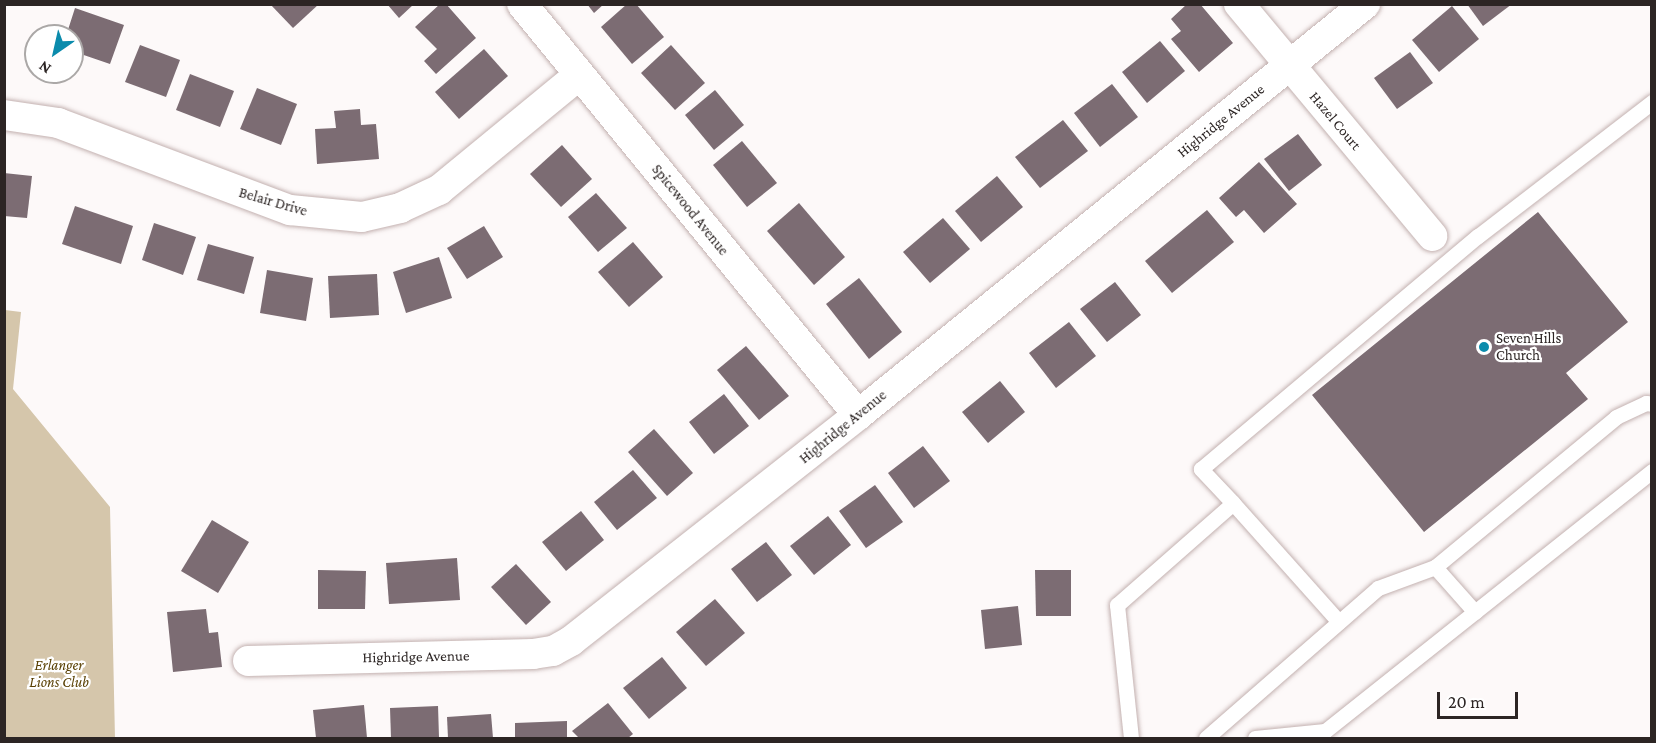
<!DOCTYPE html>
<html>
<head>
<meta charset="utf-8">
<style>
  body { margin:0 }
  #map { position:relative; width:1656px; height:743px; overflow:hidden; background:#fdf9f9; font-family:"Crimson Pro",serif }
  div>[style] { position:absolute }
  [style*='--x'] { left:calc(var(--x)*1px); top:calc(var(--y)*1px); width:calc(var(--w)*1px); rotate:calc(var(--a)*1deg) }
  .green>* { inset:0; background:#d5c6ab }
  .building>* { inset:0; background:#7c6c73 }
  .roads { filter:drop-shadow(0 0 2px #c3b1b0) drop-shadow(0 0 2px #c3b1b0) }
  .service>* { height:15px; margin:-7.5px; padding:0 7.5px; transform-origin:7.5px; border-radius:7.5px; background:#fff }
  .minor>* { height:30px; margin:-15px; padding:0 15px; transform-origin:15px; border-radius:15px; background:#fff }
  .dots>* { width:16px; height:16px; translate:-50% -50%; box-sizing:border-box; border:3px solid #fff; border-radius:50% }
  span { translate:-50% -50%; white-space:nowrap; text-align:center; line-height:1.15; -webkit-text-stroke:4.5px #fff; paint-order:stroke }
  .street-label { font-size:15px; color:#2c2524 }
  .poi-label { font-size:15px; color:#2c2524 }
  .left { translate:0 -50%; text-align:left }
  .park-label { font-size:15px; color:#583f02; font-style:italic }
  .frame { position:absolute; inset:0; border:6px solid #2c2524; pointer-events:none }
  .north { position:absolute; left:24px; top:24px; width:60px; height:60px; box-sizing:border-box; background:#fff; border:2px solid #aba8a7; border-radius:50%; rotate:214deg; font-size:16px; font-weight:700; line-height:24px; text-align:center; color:#2c2524 }
  .north::after { content:''; display:block; margin:auto; width:21px; height:27px; background:#0b8bac; clip-path:polygon(50% 0,100% 100%,50% 72%,0 100%) }
  .scale { position:absolute; left:1437px; top:692px; width:81px; height:27px; box-sizing:border-box; border:3px solid #2c2524; border-top:0; padding-left:8px; font-size:18px; line-height:21px; white-space:nowrap; color:#2c2524; -webkit-text-stroke:4px #fff; paint-order:stroke }
</style>
</head>
<body>
<div id="map">
  <div class="green">
    <i style="clip-path:polygon(5px 310px,21px 312px,13px 389px,110px 507px,115px 738px,5px 738px)"></i>
  </div>
  <div class="building">
    <i style="clip-path:polygon(270px 4px,319px 4px,293px 28px)"></i>
    <i style="clip-path:polygon(387px 4px,414px 4px,399px 18px)"></i>
    <i style="clip-path:polygon(440px 4px,446px 4px,476px 38px,436px 74px,424px 61px,437px 49px,415px 27px)"></i>
    <i style="clip-path:polygon(587px 4px,604px 4px,594px 13px)"></i>
    <i style="clip-path:polygon(627px 4px,636px 4px,664px 37px,632px 64px,601px 27px)"></i>
    <i style="clip-path:polygon(1187px 4px,1200px 4px,1233px 43px,1199px 72px,1171px 39px,1181px 31px,1171px 19px)"></i>
    <i style="clip-path:polygon(1467px 4px,1512px 4px,1483px 26px)"></i>
    <i style="clip-path:polygon(1452px 6px,1479px 39px,1439px 72px,1412px 40px)"></i>
    <i style="clip-path:polygon(75px 8px,124px 25px,110px 64px,72px 51px,72px 36px,66px 36px)"></i>
    <i style="clip-path:polygon(1160px 41px,1185px 71px,1147px 103px,1122px 72px)"></i>
    <i style="clip-path:polygon(140px 45px,180px 60px,166px 97px,125px 82px)"></i>
    <i style="clip-path:polygon(671px 45px,705px 83px,675px 110px,641px 73px)"></i>
    <i style="clip-path:polygon(484px 49px,508px 76px,459px 119px,435px 92px)"></i>
    <i style="clip-path:polygon(1410px 52px,1433px 83px,1397px 109px,1374px 78px)"></i>
    <i style="clip-path:polygon(190px 74px,234px 91px,220px 127px,176px 110px)"></i>
    <i style="clip-path:polygon(1112px 84px,1138px 117px,1100px 147px,1074px 113px)"></i>
    <i style="clip-path:polygon(257px 88px,297px 104px,281px 145px,240px 129px)"></i>
    <i style="clip-path:polygon(715px 90px,744px 125px,714px 150px,685px 115px)"></i>
    <i style="clip-path:polygon(360px 109px,361px 125px,376px 124px,379px 159px,317px 164px,315px 129px,336px 128px,334px 111px)"></i>
    <i style="clip-path:polygon(1063px 120px,1088px 151px,1040px 188px,1015px 157px)"></i>
    <i style="clip-path:polygon(1298px 134px,1322px 165px,1289px 191px,1264px 159px)"></i>
    <i style="clip-path:polygon(742px 141px,777px 183px,747px 207px,713px 165px)"></i>
    <i style="clip-path:polygon(562px 145px,592px 179px,561px 207px,530px 174px)"></i>
    <i style="clip-path:polygon(1259px 162px,1297px 204px,1264px 233px,1244px 210px,1236px 217px,1219px 198px)"></i>
    <i style="clip-path:polygon(4px 173px,32px 176px,27px 218px,4px 216px)"></i>
    <i style="clip-path:polygon(997px 176px,1023px 207px,981px 242px,955px 211px)"></i>
    <i style="clip-path:polygon(596px 193px,627px 228px,598px 252px,568px 217px)"></i>
    <i style="clip-path:polygon(799px 203px,845px 257px,814px 285px,767px 231px)"></i>
    <i style="clip-path:polygon(75px 206px,133px 226px,121px 264px,62px 244px)"></i>
    <i style="clip-path:polygon(1207px 210px,1234px 242px,1172px 293px,1145px 261px)"></i>
    <i style="clip-path:polygon(1538px 212px,1628px 322px,1566px 373px,1588px 399px,1424px 532px,1312px 395px)"></i>
    <i style="clip-path:polygon(943px 218px,970px 249px,930px 283px,903px 252px)"></i>
    <i style="clip-path:polygon(154px 223px,196px 237px,183px 275px,142px 260px)"></i>
    <i style="clip-path:polygon(484px 226px,503px 257px,467px 279px,447px 248px)"></i>
    <i style="clip-path:polygon(633px 242px,663px 277px,629px 307px,598px 272px)"></i>
    <i style="clip-path:polygon(208px 244px,254px 257px,244px 294px,197px 280px)"></i>
    <i style="clip-path:polygon(439px 257px,452px 298px,406px 313px,393px 272px)"></i>
    <i style="clip-path:polygon(267px 270px,313px 278px,306px 321px,260px 313px)"></i>
    <i style="clip-path:polygon(377px 274px,379px 315px,330px 318px,328px 276px)"></i>
    <i style="clip-path:polygon(859px 278px,902px 332px,869px 359px,826px 304px)"></i>
    <i style="clip-path:polygon(1115px 282px,1141px 315px,1107px 342px,1080px 309px)"></i>
    <i style="clip-path:polygon(1069px 322px,1096px 356px,1056px 388px,1029px 353px)"></i>
    <i style="clip-path:polygon(746px 346px,789px 396px,759px 420px,717px 370px)"></i>
    <i style="clip-path:polygon(1000px 381px,1025px 412px,988px 443px,962px 412px)"></i>
    <i style="clip-path:polygon(724px 394px,749px 426px,714px 454px,689px 422px)"></i>
    <i style="clip-path:polygon(654px 429px,693px 473px,667px 496px,628px 452px)"></i>
    <i style="clip-path:polygon(923px 446px,950px 481px,914px 508px,888px 473px)"></i>
    <i style="clip-path:polygon(633px 470px,657px 498px,617px 530px,594px 502px)"></i>
    <i style="clip-path:polygon(875px 485px,903px 522px,866px 548px,839px 511px)"></i>
    <i style="clip-path:polygon(581px 511px,604px 540px,566px 571px,542px 542px)"></i>
    <i style="clip-path:polygon(828px 516px,851px 545px,814px 575px,790px 546px)"></i>
    <i style="clip-path:polygon(212px 520px,249px 542px,218px 593px,181px 571px)"></i>
    <i style="clip-path:polygon(766px 542px,792px 575px,757px 602px,731px 569px)"></i>
    <i style="clip-path:polygon(457px 558px,460px 600px,389px 604px,386px 563px)"></i>
    <i style="clip-path:polygon(516px 564px,551px 602px,526px 625px,491px 587px)"></i>
    <i style="clip-path:polygon(318px 570px,366px 571px,365px 609px,318px 609px)"></i>
    <i style="clip-path:polygon(1035px 570px,1071px 570px,1071px 616px,1036px 616px)"></i>
    <i style="clip-path:polygon(715px 599px,745px 633px,706px 666px,676px 632px)"></i>
    <i style="clip-path:polygon(1018px 606px,1022px 645px,985px 649px,981px 610px)"></i>
    <i style="clip-path:polygon(206px 609px,209px 633px,218px 632px,222px 667px,173px 672px,167px 612px)"></i>
    <i style="clip-path:polygon(662px 657px,687px 688px,649px 719px,623px 688px)"></i>
    <i style="clip-path:polygon(608px 703px,633px 734px,628px 738px,579px 738px,572px 731px)"></i>
    <i style="clip-path:polygon(364px 705px,367px 738px,316px 738px,313px 710px)"></i>
    <i style="clip-path:polygon(438px 706px,439px 738px,391px 738px,390px 708px)"></i>
    <i style="clip-path:polygon(491px 714px,493px 738px,448px 738px,447px 717px)"></i>
    <i style="clip-path:polygon(567px 721px,567px 738px,515px 738px,515px 723px)"></i>
  </div>
  <div class="roads">
    <div class="service">
      <i style="--x:1233;--y:503;--w:159;--a:48.3"></i>
      <i style="--x:1435;--y:567;--w:60;--a:48.4"></i>
      <i style="--x:1131;--y:738;--w:134;--a:-96"></i>
      <i style="--x:1117;--y:605;--w:154;--a:-41.3"></i>
      <i style="--x:1233;--y:503;--w:47;--a:-133.3"></i>
      <i style="--x:1201;--y:469;--w:362;--a:-40.1"></i>
      <i style="--x:1478;--y:236;--w:220;--a:-37.6"></i>
      <i style="--x:1206;--y:738;--w:228;--a:-41.1"></i>
      <i style="--x:1378;--y:588;--w:61;--a:-20.2"></i>
      <i style="--x:1435;--y:567;--w:235;--a:-39.6"></i>
      <i style="--x:1616;--y:417;--w:33;--a:-25"></i>
      <i style="--x:1646;--y:403;--w:6;--a:9"></i>
      <i style="--x:1255;--y:738;--w:70;--a:-5.7"></i>
      <i style="--x:1325;--y:731;--w:418;--a:-38.5"></i>
    </div>
    <div class="minor">
      <i style="--x:522;--y:4;--w:531;--a:50.73"></i>
      <i style="--x:1239;--y:4;--w:302;--a:50.2"></i>
      <i style="--x:4;--y:115;--w:55;--a:8.4"></i>
      <i style="--x:58;--y:123;--w:248;--a:20.6"></i>
      <i style="--x:290;--y:210;--w:72;--a:5.6"></i>
      <i style="--x:362;--y:217;--w:39;--a:-13"></i>
      <i style="--x:400;--y:208;--w:43;--a:-24.8"></i>
      <i style="--x:439;--y:190;--w:181;--a:-39.4"></i>
      <i style="--x:248;--y:661;--w:285;--a:-1.4"></i>
      <i style="--x:533;--y:654;--w:20;--a:-9"></i>
      <i style="--x:553;--y:651;--w:21;--a:-29"></i>
      <i style="--x:571;--y:641;--w:365;--a:-38.2"></i>
      <i style="--x:858;--y:415;--w:653;--a:-39.03"></i>
    </div>
  </div>
  <div class="dots">
    <i style="left:1484px;top:347px;background:#0b8bac"></i>
  </div>
  <div class="street-label">
    <span style="left:1221px;top:121px;rotate:-39deg">Highridge Avenue</span>
    <span style="left:1335px;top:121px;rotate:50deg">Hazel Court</span>
    <span style="left:273px;top:202px;rotate:16deg">Belair Drive</span>
    <span style="left:690px;top:210px;rotate:51deg">Spicewood Avenue</span>
    <span style="left:843px;top:427px;rotate:-39deg">Highridge Avenue</span>
    <span style="left:416px;top:657px;rotate:-1deg">Highridge Avenue</span>
  </div>
  <div class="poi-label">
    <span class="left" style="left:1496px;top:347px">Seven Hills<br>Church</span>
  </div>
  <div class="park-label">
    <span style="left:59px;top:674px">Erlanger<br>Lions Club</span>
  </div>
  <div class="frame"></div>
  <div class="north">N</div>
  <div class="scale">20 m</div>
</div>
</body>
</html>
